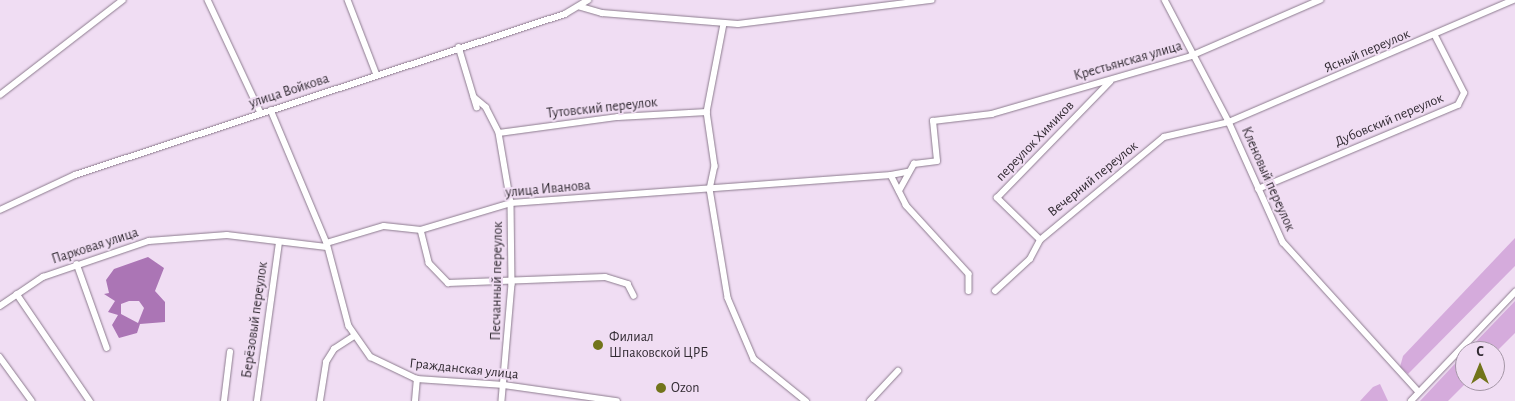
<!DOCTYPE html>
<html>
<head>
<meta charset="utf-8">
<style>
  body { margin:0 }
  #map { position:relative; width:1515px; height:401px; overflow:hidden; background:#f0ddf3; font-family:"Alegreya Sans",sans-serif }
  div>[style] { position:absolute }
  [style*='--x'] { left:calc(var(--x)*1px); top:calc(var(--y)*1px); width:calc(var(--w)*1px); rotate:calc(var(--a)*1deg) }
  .green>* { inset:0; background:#d5abdc }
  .water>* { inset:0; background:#ab75b5 }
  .roads { filter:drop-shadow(0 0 1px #8c7b8e) drop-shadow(0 0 1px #8c7b8e) }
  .minor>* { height:5.5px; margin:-2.75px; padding:0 2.75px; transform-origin:2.75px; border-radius:2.75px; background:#fff }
  .dots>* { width:14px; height:14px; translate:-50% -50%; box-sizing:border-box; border:2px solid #f0ddf3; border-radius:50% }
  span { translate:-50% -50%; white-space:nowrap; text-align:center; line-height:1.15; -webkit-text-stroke:4px #f0ddf3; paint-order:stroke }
  .street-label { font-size:14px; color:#322b33 }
  .poi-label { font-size:14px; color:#322b33 }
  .left { translate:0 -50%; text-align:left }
  .north { position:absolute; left:1455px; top:341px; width:50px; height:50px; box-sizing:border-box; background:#f0ddf3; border:1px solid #a496a6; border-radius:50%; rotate:0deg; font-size:14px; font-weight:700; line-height:20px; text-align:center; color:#322b33 }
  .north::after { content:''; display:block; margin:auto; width:18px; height:22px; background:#72741b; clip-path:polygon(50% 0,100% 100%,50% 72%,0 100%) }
</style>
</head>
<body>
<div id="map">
  <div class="green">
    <i style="clip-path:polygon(1515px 238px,1515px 266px,1408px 374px,1400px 367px,1403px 356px)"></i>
    <i style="clip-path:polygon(1515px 301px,1515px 333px,1495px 353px,1467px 351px)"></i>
    <i style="clip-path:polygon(1465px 353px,1468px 381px,1448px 401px,1420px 401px)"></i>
    <i style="clip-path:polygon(1380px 384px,1388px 401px,1360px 401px,1373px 387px)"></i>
  </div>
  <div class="water">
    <i style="clip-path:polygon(evenodd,148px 257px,164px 268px,155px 291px,165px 302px,165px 322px,140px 324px,137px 333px,119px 338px,112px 325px,118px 315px,108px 312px,115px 301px,104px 294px,109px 293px,106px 280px,114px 269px,148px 257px,129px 301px,139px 301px,144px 308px,138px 323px,121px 314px,121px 304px,129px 301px)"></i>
  </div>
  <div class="roads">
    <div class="minor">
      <i style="--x:208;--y:0;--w:125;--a:64.9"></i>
      <i style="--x:348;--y:0;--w:80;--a:68.9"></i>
      <i style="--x:1165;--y:0;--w:138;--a:62.3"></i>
      <i style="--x:1229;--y:122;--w:132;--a:65.8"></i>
      <i style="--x:1283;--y:242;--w:202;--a:47.8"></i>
      <i style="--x:581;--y:7;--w:22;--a:16"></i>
      <i style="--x:602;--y:13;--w:136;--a:4.6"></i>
      <i style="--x:738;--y:24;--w:195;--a:-7.1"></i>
      <i style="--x:724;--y:24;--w:90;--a:100.9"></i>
      <i style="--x:707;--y:112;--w:55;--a:81.6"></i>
      <i style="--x:715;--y:166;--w:24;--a:102"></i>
      <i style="--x:710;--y:189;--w:110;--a:80.6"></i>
      <i style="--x:728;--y:298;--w:66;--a:66.9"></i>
      <i style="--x:754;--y:359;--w:67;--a:38.9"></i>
      <i style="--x:459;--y:47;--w:63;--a:73.3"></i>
      <i style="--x:0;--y:95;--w:155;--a:-37.7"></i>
      <i style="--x:474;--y:97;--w:16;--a:40"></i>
      <i style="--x:486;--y:107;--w:29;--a:63"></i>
      <i style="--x:499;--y:133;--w:71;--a:80.3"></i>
      <i style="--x:511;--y:203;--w:81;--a:89.3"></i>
      <i style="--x:512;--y:284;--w:117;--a:94.9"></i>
      <i style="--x:271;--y:110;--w:144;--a:67.2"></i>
      <i style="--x:327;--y:243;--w:86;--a:75.2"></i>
      <i style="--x:349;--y:326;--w:38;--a:55"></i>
      <i style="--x:371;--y:357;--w:51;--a:25.6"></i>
      <i style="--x:417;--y:379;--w:87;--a:3.9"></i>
      <i style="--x:504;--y:385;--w:114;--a:8.1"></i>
      <i style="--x:499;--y:133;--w:120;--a:-7.7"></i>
      <i style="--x:618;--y:117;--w:89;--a:-3.2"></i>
      <i style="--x:891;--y:175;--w:16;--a:-11"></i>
      <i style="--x:1258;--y:189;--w:217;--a:-22.8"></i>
      <i style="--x:1458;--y:105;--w:13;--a:-63"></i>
      <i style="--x:1464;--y:93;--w:64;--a:-117"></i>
      <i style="--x:899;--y:191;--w:31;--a:-61"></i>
      <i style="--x:914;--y:164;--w:23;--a:-7"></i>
      <i style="--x:937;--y:161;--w:40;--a:-95.7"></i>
      <i style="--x:933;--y:121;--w:59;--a:-6.8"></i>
      <i style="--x:992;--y:114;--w:207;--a:-16.2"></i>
      <i style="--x:1191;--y:56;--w:141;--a:-23.5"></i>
      <i style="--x:0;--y:210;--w:83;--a:-25"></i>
      <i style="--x:75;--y:175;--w:516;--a:-18.19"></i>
      <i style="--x:565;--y:14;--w:27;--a:-31"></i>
      <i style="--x:421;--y:230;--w:34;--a:76"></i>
      <i style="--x:429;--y:263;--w:28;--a:46"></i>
      <i style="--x:448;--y:283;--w:157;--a:-2.2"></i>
      <i style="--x:605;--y:277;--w:24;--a:17"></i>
      <i style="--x:628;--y:284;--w:13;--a:63"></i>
      <i style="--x:1040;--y:240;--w:60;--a:-135.7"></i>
      <i style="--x:997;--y:198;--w:162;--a:-45.8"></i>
      <i style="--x:327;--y:243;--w:59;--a:-16.6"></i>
      <i style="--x:384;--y:226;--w:37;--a:6"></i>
      <i style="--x:421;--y:230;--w:94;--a:-16.7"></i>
      <i style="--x:511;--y:203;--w:381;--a:-4.2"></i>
      <i style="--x:891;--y:175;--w:34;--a:63"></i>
      <i style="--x:906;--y:205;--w:93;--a:47.6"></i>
      <i style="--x:969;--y:274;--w:17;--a:90"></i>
      <i style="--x:77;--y:264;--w:89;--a:70.3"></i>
      <i style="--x:995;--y:291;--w:47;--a:-42.4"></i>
      <i style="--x:1030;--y:259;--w:21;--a:-62"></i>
      <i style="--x:1040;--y:240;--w:161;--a:-39.7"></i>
      <i style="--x:1164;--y:137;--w:67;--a:-13"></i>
      <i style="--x:1229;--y:122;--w:310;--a:-23.2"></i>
      <i style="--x:17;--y:294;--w:130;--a:55.7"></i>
      <i style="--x:0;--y:306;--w:52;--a:-34"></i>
      <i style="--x:43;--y:277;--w:112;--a:-18.8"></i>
      <i style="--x:149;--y:241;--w:78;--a:-4.4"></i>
      <i style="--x:227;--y:235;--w:100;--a:6.9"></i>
      <i style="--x:0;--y:357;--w:54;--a:54"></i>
      <i style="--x:224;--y:401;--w:49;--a:-83"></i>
      <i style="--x:257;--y:401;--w:160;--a:-82.1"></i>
      <i style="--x:320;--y:401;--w:39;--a:-81"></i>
      <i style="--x:326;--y:362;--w:15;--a:-58"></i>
      <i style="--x:334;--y:349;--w:24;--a:-33"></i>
      <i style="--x:415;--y:401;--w:22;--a:-85"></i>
      <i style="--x:870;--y:401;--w:41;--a:-47"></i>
      <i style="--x:1411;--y:401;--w:151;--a:-46.3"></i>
    </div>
  </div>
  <div class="dots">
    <i style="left:598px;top:345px;background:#72741b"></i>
    <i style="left:661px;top:388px;background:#72741b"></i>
  </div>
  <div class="street-label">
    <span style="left:1367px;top:51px;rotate:-23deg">Ясный переулок</span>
    <span style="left:1128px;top:61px;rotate:-16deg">Крестьянская улица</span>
    <span style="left:289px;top:91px;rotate:-18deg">улица Войкова</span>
    <span style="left:602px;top:108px;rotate:-6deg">Тутовский переулок</span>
    <span style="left:1389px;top:120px;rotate:-23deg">Дубовский переулок</span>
    <span style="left:1035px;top:141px;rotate:-46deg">переулок Химиков</span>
    <span style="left:1093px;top:179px;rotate:-39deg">Вечерний переулок</span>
    <span style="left:1268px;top:179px;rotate:66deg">Кленовый переулок</span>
    <span style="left:548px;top:189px;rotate:-5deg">улица Иванова</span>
    <span style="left:95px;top:246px;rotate:-18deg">Парковая улица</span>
    <span style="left:497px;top:281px;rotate:-89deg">Песчанный переулок</span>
    <span style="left:255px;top:320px;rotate:-82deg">Берёзовый переулок</span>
    <span style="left:464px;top:369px;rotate:6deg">Гражданская улица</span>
  </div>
  <div class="poi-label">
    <span class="left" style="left:609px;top:345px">Филиал<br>Шпаковской ЦРБ</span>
    <span class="left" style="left:671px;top:388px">Ozon</span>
  </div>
  <div class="north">С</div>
</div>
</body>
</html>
